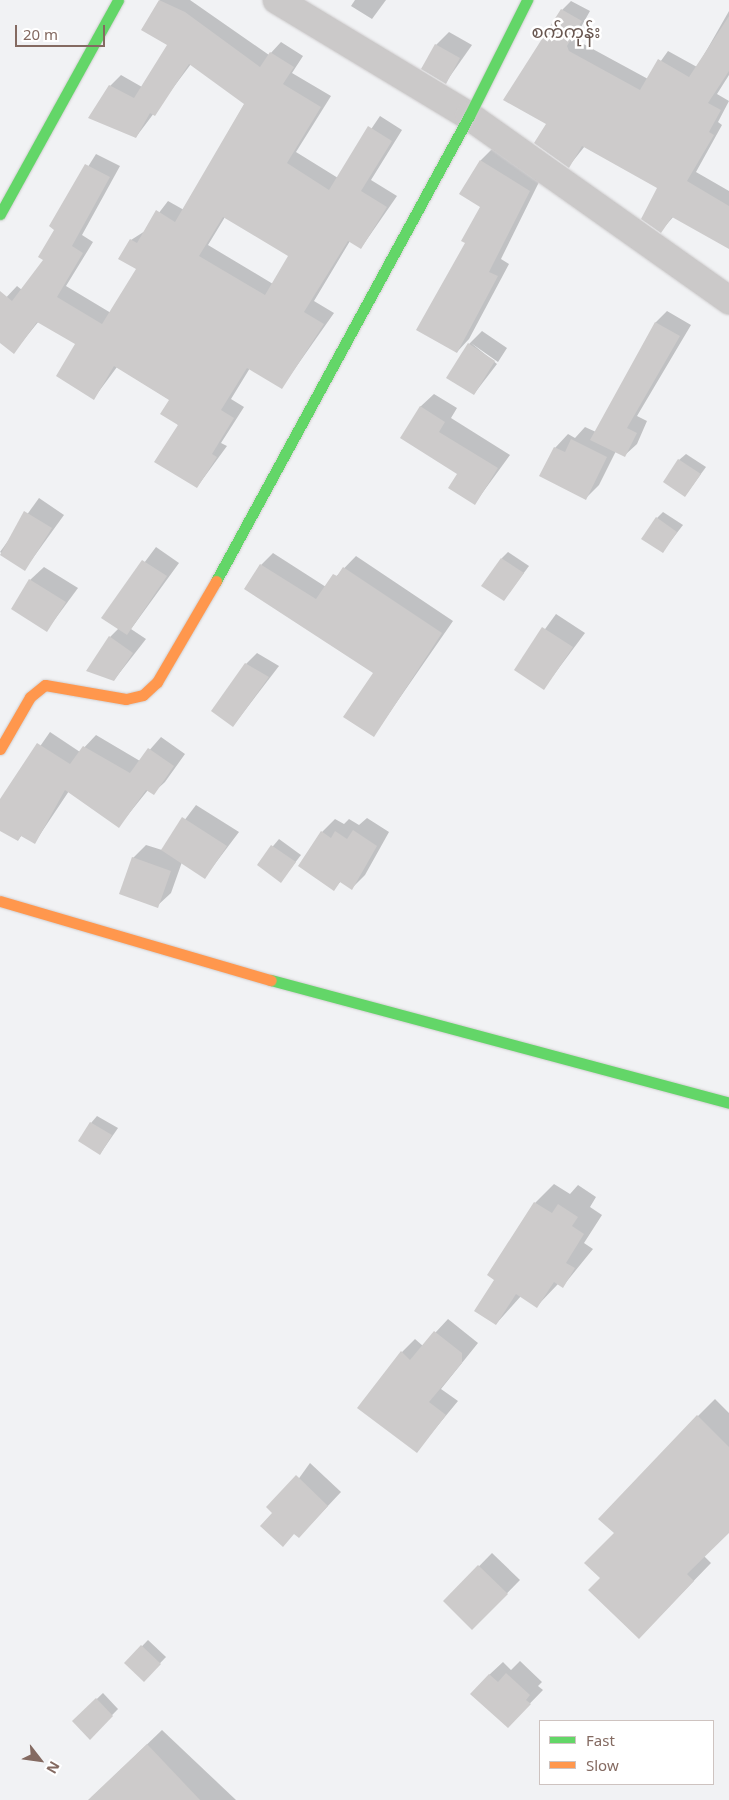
<!DOCTYPE html>
<html>
<head>
<meta charset="utf-8">
<style>
  body { margin:0 }
  #map { position:relative; width:729px; height:1800px; overflow:hidden; background:#f1f2f4; font-family:"Noto Sans","Noto Sans Myanmar",sans-serif }
  div>[style] { position:absolute }
  [style*='--x'] { left:calc(var(--x)*1px); top:calc(var(--y)*1px); width:calc(var(--w)*1px); rotate:calc(var(--a)*1deg) }
  .shadow>* { inset:0; background:#0003 }
  .building>* { inset:0; background:#cdcbcb }
  .roads { filter:drop-shadow(0 0 1px #d1cfd0) drop-shadow(0 0 1px #d1cfd0) }
  .street>* { height:28px; margin:-14px; padding:0 14px; transform-origin:14px; border-radius:14px; background:#cbc9c9 }
  .fast>* { height:11px; margin:-5.5px; padding:0 5.5px; transform-origin:5.5px; border-radius:5.5px; background:#63d668 }
  .slow>* { height:11px; margin:-5.5px; padding:0 5.5px; transform-origin:5.5px; border-radius:5.5px; background:#ff974d }
  span { translate:-50% -50%; white-space:nowrap; text-align:center; line-height:1.15; -webkit-text-stroke:5px #fff; paint-order:stroke }
  .quarter-label { font-size:18px; color:#68564f }
  .legend { position:absolute; left:539px; top:1720px; width:175px; height:65px; box-sizing:border-box; background:#fff; border:1px solid #cec3c0; margin:0; padding:6px 9px; list-style:none; font-size:15px; color:#846a61 }
  .legend li { display:flex; align-items:center; gap:10px; height:25px }
  .legend b { width:25px; border:1px solid #cec3c0 }
  .north { position:absolute; left:15px; top:1735px; width:50px; height:50px; -webkit-text-stroke:4px #fff; paint-order:stroke; rotate:120deg; font-size:14px; font-weight:700; line-height:20px; text-align:center; color:#846a61 }
  .north::after { content:''; display:block; margin:auto; width:18px; height:22px; background:#846a61; clip-path:polygon(50% 0,100% 100%,50% 72%,0 100%) }
  .scale { position:absolute; left:15px; top:25px; width:90px; height:22px; box-sizing:border-box; border:2px solid #846a61; border-top:0; padding-left:6px; font-size:15px; line-height:18px; white-space:nowrap; color:#846a61; -webkit-text-stroke:4px #fff; paint-order:stroke }
</style>
</head>
<body>
<div id="map">
  <div class="shadow">
    <i style="clip-path:polygon(evenodd,160px 0,190px 0,269px 55px,281px 42px,303px 56px,292px 73px,331px 96px,296px 152px,338px 178px,380px 116px,402px 130px,371px 180px,397px 196px,361px 248px,350px 241px,314px 301px,334px 313px,282px 387px,250px 368px,231px 399px,244px 407px,221px 443px,227px 446px,197px 487px,170px 400px,117px 367px,94px 398px,77px 344px,39px 321px,14px 352px,0 341px,0 304px,17px 286px,22px 290px,45px 259px,56px 229px,51px 226px,96px 154px,120px 166px,82px 235px,93px 242px,66px 286px,111px 313px,138px 269px,131px 240px,145px 231px,168px 201px,184px 210px,245px 103px,191px 64px,136px 137px,110px 86px,121px 75px,142px 87px,169px 45px,143px 29px,160px 0,225px 217px,290px 256px,273px 284px,208px 245px,225px 217px)"></i>
    <i style="clip-path:polygon(355px 0,386px 0,372px 19px,351px 6px)"></i>
    <i style="clip-path:polygon(571px 1px,590px 11px,576px 36px,578px 41px,648px 79px,668px 51px,697px 67px,729px 11px,729px 75px,717px 94px,729px 101px,718px 122px,722px 125px,696px 172px,729px 191px,729px 244px,674px 216px,661px 231px,658px 187px,585px 146px,569px 166px,548px 123px,562px 10px)"></i>
    <i style="clip-path:polygon(449px 32px,472px 45px,446px 82px,436px 45px)"></i>
    <i style="clip-path:polygon(493px 148px,541px 178px,501px 259px,509px 264px,469px 339px,457px 352px,467px 243px,482px 206px,481px 160px)"></i>
    <i style="clip-path:polygon(667px 311px,691px 325px,637px 416px,647px 421px,637px 444px,625px 455px,616px 451px,599px 485px,586px 498px,555px 448px,568px 434px,575px 438px,585px 427px,596px 432px,656px 322px)"></i>
    <i style="clip-path:polygon(482px 331px,507px 348px,498px 362px,471px 343px,497px 364px,474px 394px,469px 344px)"></i>
    <i style="clip-path:polygon(434px 394px,457px 408px,451px 418px,510px 455px,475px 503px,420px 407px)"></i>
    <i style="clip-path:polygon(686px 454px,706px 467px,685px 496px,679px 460px)"></i>
    <i style="clip-path:polygon(39px 498px,64px 515px,25px 569px,0 552px)"></i>
    <i style="clip-path:polygon(663px 512px,683px 525px,663px 551px,657px 518px)"></i>
    <i style="clip-path:polygon(156px 547px,179px 563px,131px 629px,146px 639px,114px 680px,110px 637px,119px 628px,103px 618px)"></i>
    <i style="clip-path:polygon(508px 552px,529px 566px,504px 600px,502px 558px)"></i>
    <i style="clip-path:polygon(273px 553px,326px 587px,356px 556px,453px 621px,374px 735px,375px 673px,261px 565px)"></i>
    <i style="clip-path:polygon(44px 567px,78px 588px,47px 630px,30px 580px)"></i>
    <i style="clip-path:polygon(556px 614px,585px 633px,544px 688px,516px 669px)"></i>
    <i style="clip-path:polygon(257px 653px,279px 666px,233px 726px,246px 664px)"></i>
    <i style="clip-path:polygon(50px 732px,80px 752px,96px 735px,140px 761px,161px 737px,185px 754px,165px 782px,153px 793px,148px 790px,119px 826px,69px 791px,35px 842px,22px 835px,18px 840px,0 830px,0 804px)"></i>
    <i style="clip-path:polygon(196px 805px,239px 832px,205px 877px,182px 862px,171px 893px,157px 906px,133px 858px,146px 845px,162px 850px)"></i>
    <i style="clip-path:polygon(367px 818px,389px 832px,365px 875px,352px 888px,341px 881px,334px 889px,322px 832px,335px 819px,344px 824px,349px 819px,359px 825px)"></i>
    <i style="clip-path:polygon(279px 839px,301px 855px,281px 881px,258px 864px)"></i>
    <i style="clip-path:polygon(97px 1116px,118px 1128px,100px 1154px,91px 1123px)"></i>
    <i style="clip-path:polygon(554px 1184px,570px 1194px,578px 1185px,596px 1197px,590px 1207px,602px 1215px,584px 1243px,593px 1249px,563px 1286px,558px 1284px,537px 1306px,521px 1296px,496px 1324px,495px 1279px,489px 1275px,535px 1203px)"></i>
    <i style="clip-path:polygon(448px 1319px,478px 1343px,441px 1389px,458px 1401px,416px 1452px,402px 1352px,415px 1339px,423px 1346px)"></i>
    <i style="clip-path:polygon(715px 1399px,729px 1413px,729px 1531px,704px 1556px,711px 1563px,656px 1620px,602px 1578px,615px 1533px,698px 1416px)"></i>
    <i style="clip-path:polygon(310px 1463px,341px 1492px,312px 1523px,295px 1533px,274px 1513px)"></i>
    <i style="clip-path:polygon(492px 1553px,520px 1580px,472px 1629px,445px 1601px)"></i>
    <i style="clip-path:polygon(148px 1640px,166px 1657px,144px 1680px,126px 1663px)"></i>
    <i style="clip-path:polygon(520px 1661px,542px 1682px,538px 1686px,543px 1690px,508px 1726px,489px 1675px,503px 1662px,511px 1670px)"></i>
    <i style="clip-path:polygon(103px 1693px,118px 1709px,90px 1738px,74px 1721px)"></i>
    <i style="clip-path:polygon(162px 1730px,236px 1800px,89px 1800px)"></i>
  </div>
  <div class="building">
    <i style="clip-path:polygon(evenodd,159px 0,185px 12px,260px 67px,270px 52px,294px 67px,283px 84px,321px 107px,287px 163px,329px 190px,368px 126px,392px 141px,361px 191px,387px 207px,361px 249px,348px 241px,304px 312px,324px 324px,282px 389px,247px 368px,221px 410px,234px 418px,212px 454px,217px 457px,197px 488px,154px 462px,178px 425px,160px 414px,169px 400px,114px 366px,94px 400px,56px 376px,75px 344px,37px 322px,14px 354px,0 343px,0 291px,12px 301px,43px 260px,38px 257px,54px 230px,49px 226px,85px 164px,110px 177px,72px 246px,83px 253px,57px 297px,102px 324px,136px 269px,118px 259px,130px 239px,137px 243px,156px 210px,175px 222px,244px 104px,189px 64px,155px 116px,150px 113px,136px 138px,88px 118px,109px 85px,134px 98px,167px 45px,141px 30px,159px 0,223px 217px,288px 256px,265px 295px,199px 256px,223px 217px)"></i>
    <i style="clip-path:polygon(561px 9px,582px 21px,567px 46px,569px 51px,640px 90px,658px 59px,689px 77px,729px 16px,729px 71px,708px 103px,721px 110px,709px 132px,714px 135px,687px 181px,729px 206px,729px 249px,672px 217px,661px 233px,641px 219px,657px 188px,582px 146px,569px 168px,534px 143px,546px 124px,503px 100px)"></i>
    <i style="clip-path:polygon(435px 44px,460px 58px,446px 84px,421px 69px)"></i>
    <i style="clip-path:polygon(480px 160px,530px 191px,489px 272px,498px 276px,457px 353px,416px 330px,465px 243px,461px 241px,480px 207px,459px 194px)"></i>
    <i style="clip-path:polygon(655px 322px,680px 336px,627px 428px,637px 433px,625px 457px,590px 440px)"></i>
    <i style="clip-path:polygon(468px 343px,495px 361px,474px 395px,446px 378px)"></i>
    <i style="clip-path:polygon(420px 406px,445px 422px,439px 432px,498px 468px,475px 505px,448px 488px,457px 474px,400px 438px)"></i>
    <i style="clip-path:polygon(571px 439px,607px 457px,586px 500px,539px 476px,554px 447px,565px 452px)"></i>
    <i style="clip-path:polygon(678px 459px,701px 474px,685px 497px,663px 482px)"></i>
    <i style="clip-path:polygon(24px 511px,52px 528px,25px 571px,0 555px)"></i>
    <i style="clip-path:polygon(656px 517px,677px 532px,663px 553px,641px 539px)"></i>
    <i style="clip-path:polygon(501px 558px,524px 573px,504px 601px,481px 586px)"></i>
    <i style="clip-path:polygon(142px 560px,167px 576px,127px 635px,101px 618px)"></i>
    <i style="clip-path:polygon(260px 564px,316px 599px,333px 574px,337px 576px,343px 567px,442px 633px,374px 737px,343px 717px,373px 673px,244px 589px)"></i>
    <i style="clip-path:polygon(29px 579px,66px 602px,47px 632px,11px 609px)"></i>
    <i style="clip-path:polygon(542px 627px,573px 647px,544px 690px,514px 670px)"></i>
    <i style="clip-path:polygon(109px 636px,133px 653px,114px 681px,86px 671px)"></i>
    <i style="clip-path:polygon(245px 663px,269px 677px,233px 727px,211px 711px)"></i>
    <i style="clip-path:polygon(37px 743px,70px 764px,83px 746px,130px 773px,148px 748px,174px 766px,154px 795px,146px 790px,119px 828px,65px 790px,35px 844px,21px 836px,18px 841px,0 831px,0 799px)"></i>
    <i style="clip-path:polygon(182px 817px,227px 846px,205px 879px,161px 850px)"></i>
    <i style="clip-path:polygon(353px 830px,377px 846px,352px 890px,340px 882px,334px 891px,298px 866px,321px 831px,331px 838px,335px 831px,347px 839px)"></i>
    <i style="clip-path:polygon(271px 845px,296px 862px,281px 883px,257px 865px)"></i>
    <i style="clip-path:polygon(132px 857px,171px 871px,158px 908px,119px 894px)"></i>
    <i style="clip-path:polygon(90px 1122px,112px 1135px,100px 1155px,78px 1141px)"></i>
    <i style="clip-path:polygon(534px 1202px,552px 1213px,558px 1204px,578px 1217px,572px 1226px,584px 1234px,566px 1263px,575px 1268px,563px 1288px,554px 1282px,537px 1308px,516px 1294px,496px 1325px,474px 1311px,494px 1280px,487px 1275px)"></i>
    <i style="clip-path:polygon(434px 1331px,462px 1353px,462px 1363px,429px 1402px,446px 1415px,417px 1453px,357px 1408px,401px 1351px,410px 1360px)"></i>
    <i style="clip-path:polygon(697px 1415px,729px 1447px,729px 1533px,687px 1574px,694px 1581px,639px 1639px,588px 1590px,600px 1578px,584px 1563px,614px 1533px,598px 1519px)"></i>
    <i style="clip-path:polygon(296px 1475px,328px 1506px,299px 1538px,294px 1534px,283px 1547px,260px 1526px,272px 1513px,266px 1507px)"></i>
    <i style="clip-path:polygon(478px 1565px,508px 1594px,472px 1630px,443px 1601px)"></i>
    <i style="clip-path:polygon(141px 1645px,161px 1664px,144px 1682px,124px 1663px)"></i>
    <i style="clip-path:polygon(506px 1673px,530px 1695px,526px 1700px,531px 1704px,508px 1728px,470px 1694px,489px 1674px,498px 1682px)"></i>
    <i style="clip-path:polygon(96px 1698px,113px 1716px,90px 1740px,72px 1721px)"></i>
    <i style="clip-path:polygon(147px 1744px,200px 1800px,88px 1800px)"></i>
  </div>
  <div class="roads">
    <div class="street">
      <i style="--x:277;--y:0;--w:224;--a:31.1"></i>
      <i style="--x:469;--y:116;--w:319;--a:35.3"></i>
    </div>
    <div class="fast">
      <i style="--x:0;--y:214;--w:244;--a:-61.1"></i>
      <i style="--x:216;--y:581;--w:529;--a:-61.45"></i>
      <i style="--x:469;--y:116;--w:130;--a:-63.4"></i>
      <i style="--x:271;--y:980;--w:474;--a:15"></i>
    </div>
    <div class="slow">
      <i style="--x:0;--y:749;--w:60;--a:-60"></i>
      <i style="--x:30;--y:697;--w:19;--a:-39"></i>
      <i style="--x:45;--y:685;--w:82;--a:9.8"></i>
      <i style="--x:126;--y:699;--w:17;--a:-13"></i>
      <i style="--x:143;--y:695;--w:19;--a:-43"></i>
      <i style="--x:157;--y:682;--w:117;--a:-59.7"></i>
      <i style="--x:0;--y:901;--w:282;--a:16.3"></i>
    </div>
  </div>
  <div class="quarter-label">
    <span style="left:566px;top:31px">စက်ကုန်း</span>
  </div>
  <ul class="legend">
  <li><b style="height:6px;background:#63d668"></b>Fast</li>
  <li><b style="height:6px;background:#ff974d"></b>Slow</li>
  </ul>
  <div class="north">N</div>
  <div class="scale">20 m</div>
</div>
</body>
</html>
